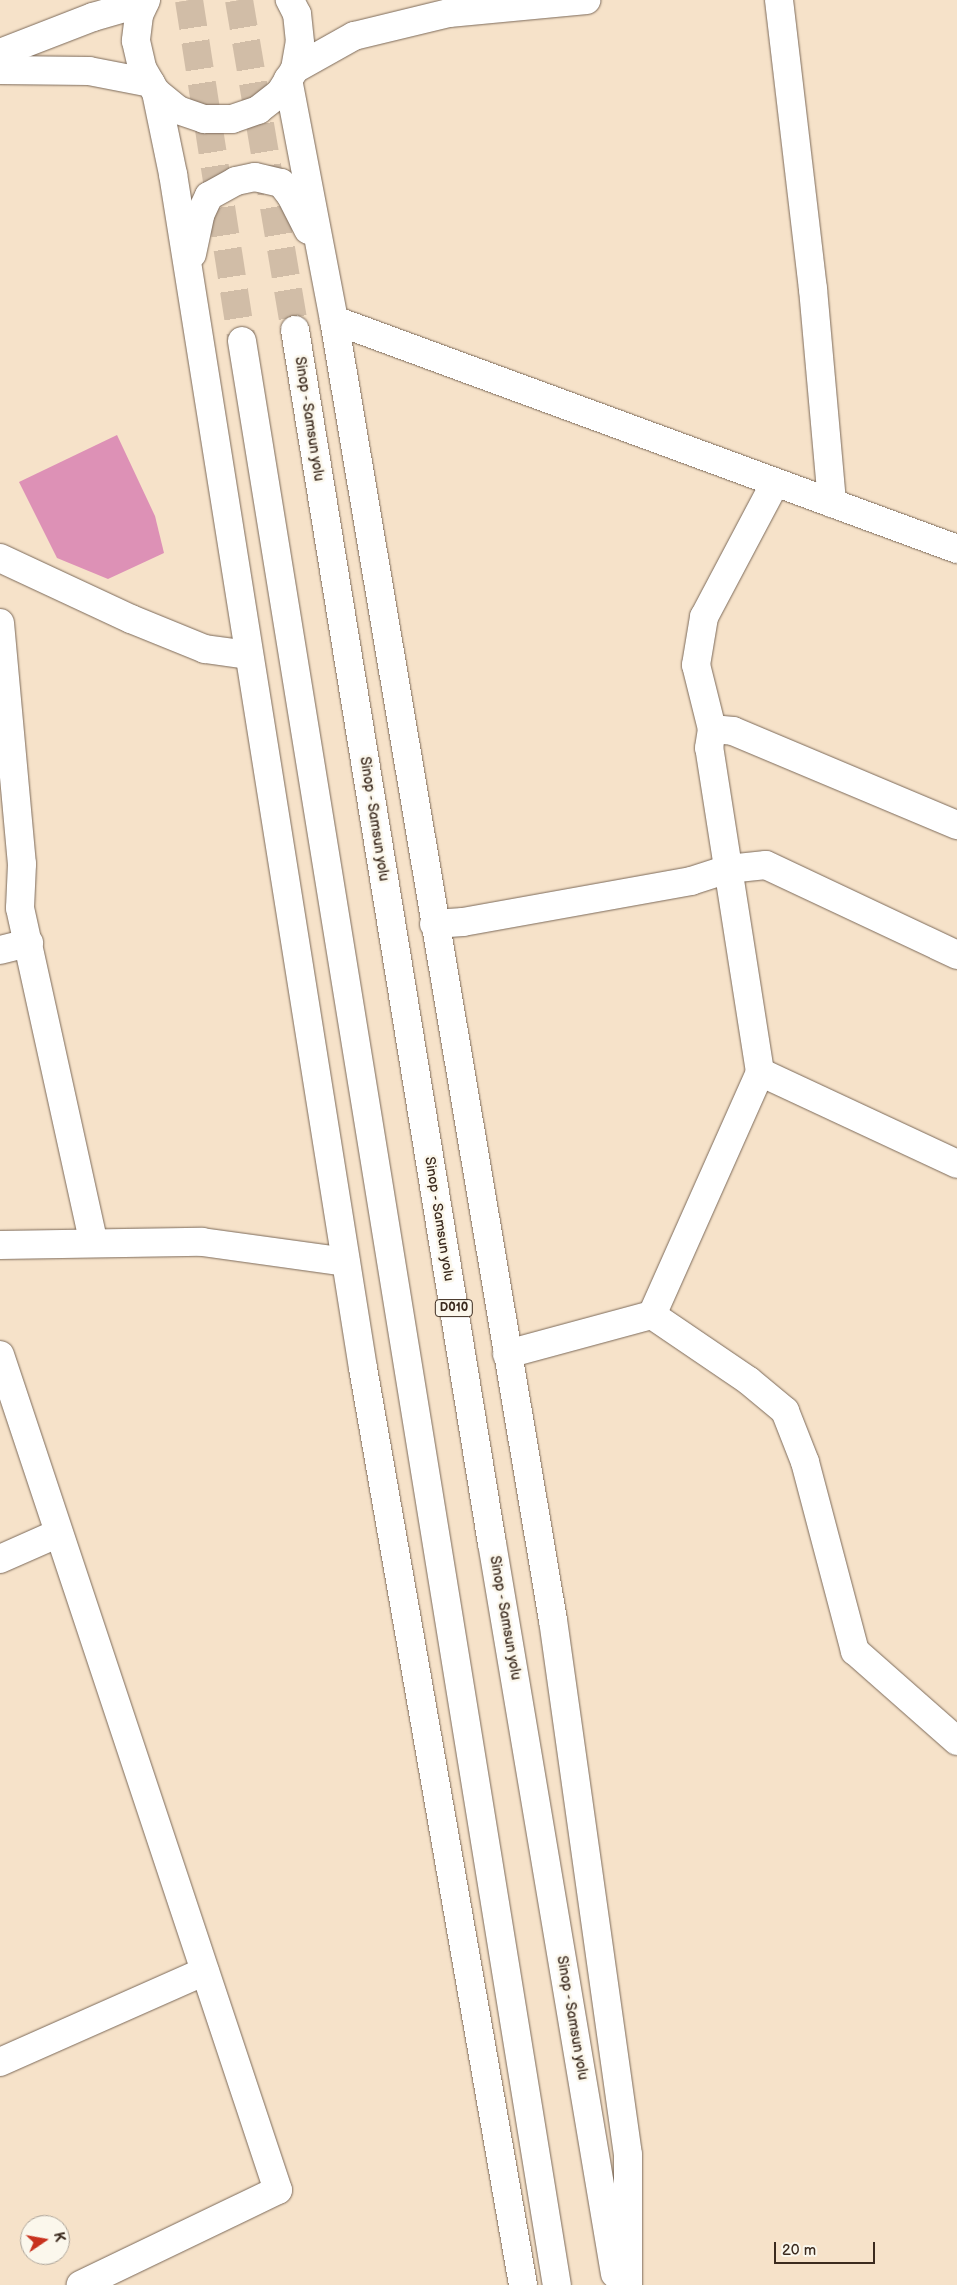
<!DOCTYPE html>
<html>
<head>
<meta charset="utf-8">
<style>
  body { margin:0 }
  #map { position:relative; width:957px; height:2285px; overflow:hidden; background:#f6e2c9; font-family:"Balsamiq Sans",sans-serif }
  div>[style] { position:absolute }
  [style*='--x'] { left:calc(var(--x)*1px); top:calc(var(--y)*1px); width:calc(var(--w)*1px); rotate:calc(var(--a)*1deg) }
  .building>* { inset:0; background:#dd91b6 }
  .highway-tunnel>* { height:28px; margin-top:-14px; transform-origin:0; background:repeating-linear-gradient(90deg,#d1bda7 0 28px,transparent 0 42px) }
  .roads { filter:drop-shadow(0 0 1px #7c6a5a) drop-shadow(0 0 1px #7c6a5a) }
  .street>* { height:28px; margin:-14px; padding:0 14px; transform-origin:14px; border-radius:14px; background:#fff }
  .secondary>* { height:28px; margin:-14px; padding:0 14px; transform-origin:14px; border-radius:14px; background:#fff }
  .highway>* { height:28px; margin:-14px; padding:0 14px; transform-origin:14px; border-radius:14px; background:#fff }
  span { translate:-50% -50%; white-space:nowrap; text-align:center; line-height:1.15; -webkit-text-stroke:5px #fbf7ec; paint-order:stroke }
  .shield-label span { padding:1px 4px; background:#fbf7ec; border:1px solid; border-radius:4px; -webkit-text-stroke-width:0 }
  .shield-label { font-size:12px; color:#3b2a1e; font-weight:700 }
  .street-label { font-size:14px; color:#3b2a1e }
  .north { position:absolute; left:20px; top:2215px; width:50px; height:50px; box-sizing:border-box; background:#fbf7ec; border:1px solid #aea59a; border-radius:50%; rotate:78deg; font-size:14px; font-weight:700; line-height:20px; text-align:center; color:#3b2a1e }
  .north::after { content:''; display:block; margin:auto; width:18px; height:22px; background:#c8321e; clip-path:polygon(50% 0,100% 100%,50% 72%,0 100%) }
  .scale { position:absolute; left:774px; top:2242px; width:101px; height:22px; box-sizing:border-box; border:2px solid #3b2a1e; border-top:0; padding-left:6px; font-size:15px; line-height:18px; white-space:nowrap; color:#3b2a1e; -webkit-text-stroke:4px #fbf7ec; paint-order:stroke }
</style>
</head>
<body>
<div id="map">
  <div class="building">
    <i style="clip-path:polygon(117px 435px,155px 516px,164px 553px,108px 579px,57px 558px,19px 482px)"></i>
  </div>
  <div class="highway-tunnel">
    <i style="--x:189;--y:0;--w:345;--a:81.2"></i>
    <i style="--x:239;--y:0;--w:335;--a:80.4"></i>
  </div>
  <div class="roads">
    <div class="street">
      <i style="--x:779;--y:0;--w:291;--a:83.3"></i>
      <i style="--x:813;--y:289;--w:215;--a:84.9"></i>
      <i style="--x:0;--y:558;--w:145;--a:25"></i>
      <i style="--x:131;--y:619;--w:80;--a:22.1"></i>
      <i style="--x:205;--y:649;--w:43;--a:7.9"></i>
      <i style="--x:0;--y:623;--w:242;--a:84.8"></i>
      <i style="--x:22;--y:864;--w:44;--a:92.6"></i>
      <i style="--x:20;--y:908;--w:341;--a:77.6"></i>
      <i style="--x:712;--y:729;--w:21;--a:5"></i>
      <i style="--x:733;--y:731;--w:243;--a:22.8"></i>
      <i style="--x:434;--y:924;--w:29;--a:-4"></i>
      <i style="--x:463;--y:922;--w:232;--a:-10.2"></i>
      <i style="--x:691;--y:881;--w:39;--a:-18"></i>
      <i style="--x:728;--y:869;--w:38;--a:-6"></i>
      <i style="--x:766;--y:865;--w:211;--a:25.2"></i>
      <i style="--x:0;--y:950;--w:30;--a:-14"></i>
      <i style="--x:760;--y:1072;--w:217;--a:25"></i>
      <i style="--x:0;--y:1245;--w:202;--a:-0.9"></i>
      <i style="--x:202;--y:1242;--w:145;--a:7.9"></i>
      <i style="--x:652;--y:1315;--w:266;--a:-66"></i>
      <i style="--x:760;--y:1072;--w:328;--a:-98.9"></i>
      <i style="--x:709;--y:748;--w:19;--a:-81"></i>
      <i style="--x:712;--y:729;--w:66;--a:-104"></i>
      <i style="--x:696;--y:665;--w:49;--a:-80.5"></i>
      <i style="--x:704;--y:617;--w:152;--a:-62.1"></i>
      <i style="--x:652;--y:1315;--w:117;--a:34.2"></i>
      <i style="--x:749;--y:1381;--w:47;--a:39.8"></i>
      <i style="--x:785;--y:1411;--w:55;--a:68.6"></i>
      <i style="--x:805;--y:1462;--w:196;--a:75.2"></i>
      <i style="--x:855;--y:1651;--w:136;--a:41.4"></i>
      <i style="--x:507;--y:1354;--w:150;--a:-15.1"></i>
      <i style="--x:0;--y:1355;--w:880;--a:71.59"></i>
      <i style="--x:278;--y:2190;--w:219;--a:154.3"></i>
      <i style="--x:0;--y:1559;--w:64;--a:-23.8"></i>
      <i style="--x:0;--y:2062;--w:224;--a:-23.9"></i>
    </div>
    <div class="secondary">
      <i style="--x:0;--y:53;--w:100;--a:-21.2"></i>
      <i style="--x:93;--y:17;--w:54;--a:-16.1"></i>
      <i style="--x:295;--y:69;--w:68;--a:-29.2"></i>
      <i style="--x:354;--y:36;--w:98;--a:-13.6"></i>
      <i style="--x:449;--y:13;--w:138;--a:-5.4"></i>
      <i style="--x:0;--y:70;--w:89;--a:0.6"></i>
      <i style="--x:89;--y:71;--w:63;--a:11"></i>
      <i style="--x:334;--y:320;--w:664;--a:20.18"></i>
    </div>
    <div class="highway">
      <i style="--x:146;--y:0;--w:17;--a:115"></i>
      <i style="--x:139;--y:15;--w:26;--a:97"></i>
      <i style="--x:136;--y:41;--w:28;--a:77"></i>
      <i style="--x:142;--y:68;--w:28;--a:60"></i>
      <i style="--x:156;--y:92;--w:28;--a:39"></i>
      <i style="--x:178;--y:110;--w:28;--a:19"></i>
      <i style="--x:204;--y:119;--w:28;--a:0"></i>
      <i style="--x:232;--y:119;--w:28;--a:-19"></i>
      <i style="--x:258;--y:110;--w:28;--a:-38"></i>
      <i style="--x:280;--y:93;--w:28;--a:-58"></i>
      <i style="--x:295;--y:69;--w:27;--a:-80"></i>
      <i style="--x:300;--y:42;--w:28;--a:-96"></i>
      <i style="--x:297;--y:14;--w:16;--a:-117"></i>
      <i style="--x:288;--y:79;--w:245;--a:79.2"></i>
      <i style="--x:334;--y:320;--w:1318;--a:80.44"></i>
      <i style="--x:553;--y:1620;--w:540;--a:82.02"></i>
      <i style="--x:628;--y:2155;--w:130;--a:90"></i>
      <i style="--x:156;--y:92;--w:84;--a:78.3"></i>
      <i style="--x:173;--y:174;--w:1209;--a:80.96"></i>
      <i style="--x:363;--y:1368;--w:931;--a:80.1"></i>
      <i style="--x:192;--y:254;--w:40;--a:-78"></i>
      <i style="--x:200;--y:215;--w:21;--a:-65"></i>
      <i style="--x:209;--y:196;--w:31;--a:-29"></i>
      <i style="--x:236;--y:181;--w:19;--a:-12"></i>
      <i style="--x:255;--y:177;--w:27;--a:13"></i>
      <i style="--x:281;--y:183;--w:16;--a:52"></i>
      <i style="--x:291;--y:196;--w:38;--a:63"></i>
      <i style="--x:295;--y:330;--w:1229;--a:80.78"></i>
      <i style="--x:492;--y:1543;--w:741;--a:80.45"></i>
      <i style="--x:242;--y:341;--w:1969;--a:80.8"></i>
    </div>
  </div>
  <div class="shield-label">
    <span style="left:454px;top:1308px">D010</span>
  </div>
  <div class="street-label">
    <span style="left:309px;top:419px;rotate:81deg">Sinop - Samsun yolu</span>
    <span style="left:374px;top:819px;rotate:81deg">Sinop - Samsun yolu</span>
    <span style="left:439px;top:1219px;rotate:81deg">Sinop - Samsun yolu</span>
    <span style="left:505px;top:1618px;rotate:80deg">Sinop - Samsun yolu</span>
    <span style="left:572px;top:2018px;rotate:80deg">Sinop - Samsun yolu</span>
  </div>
  <div class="north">K</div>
  <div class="scale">20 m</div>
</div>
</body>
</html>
